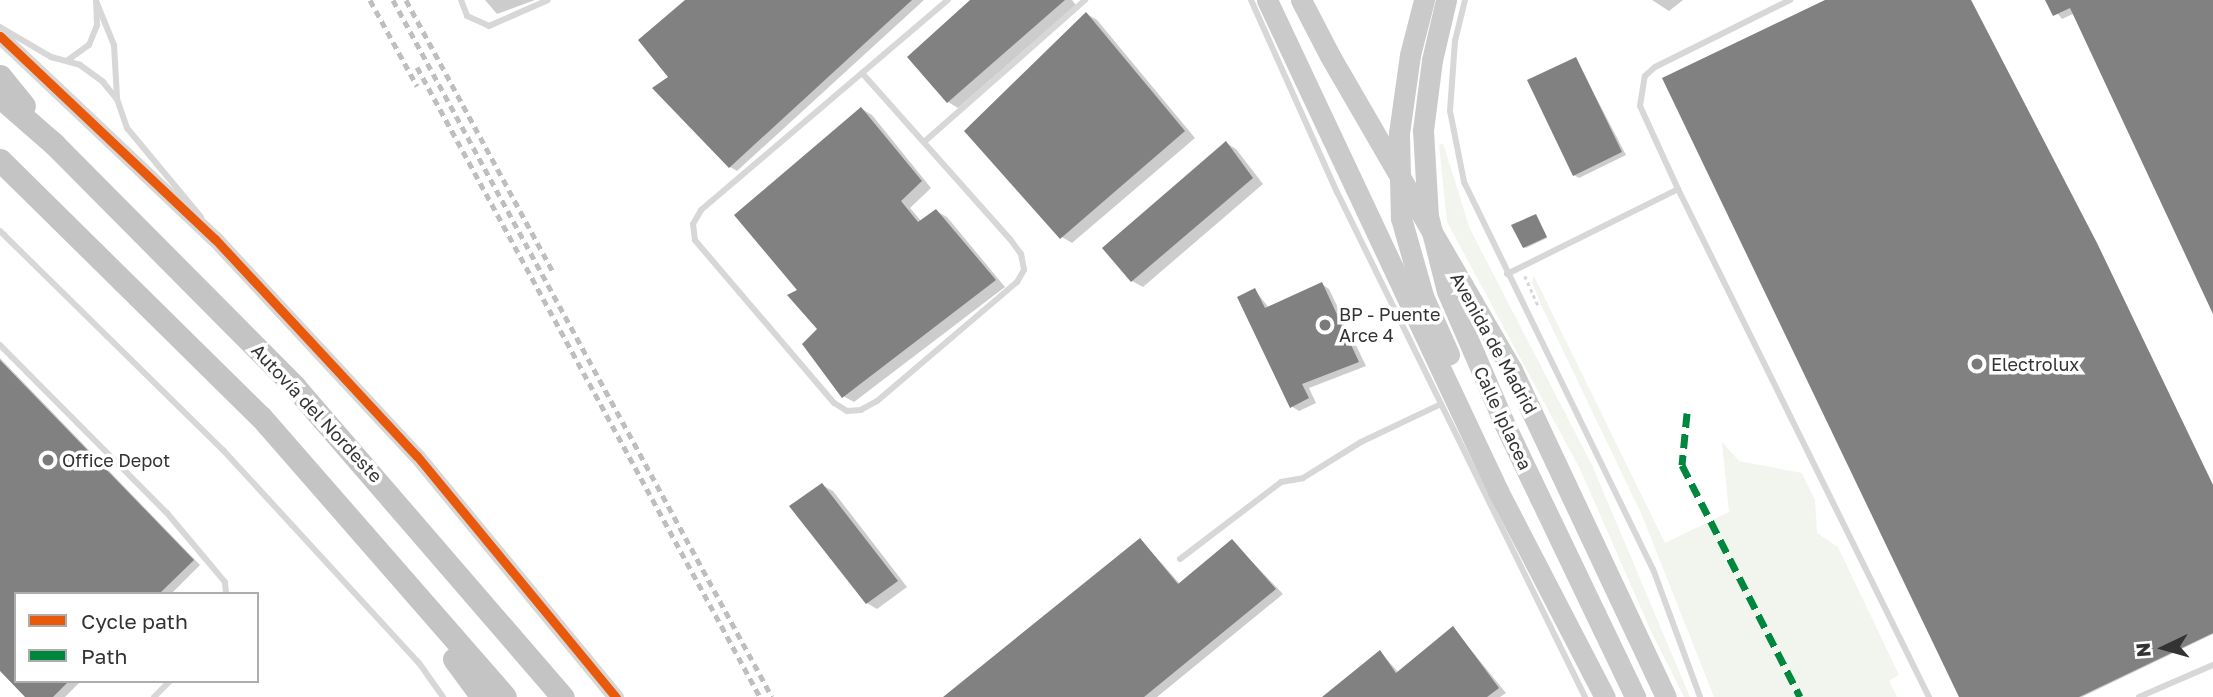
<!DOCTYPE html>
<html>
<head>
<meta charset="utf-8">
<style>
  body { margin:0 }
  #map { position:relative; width:2213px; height:697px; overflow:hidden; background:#fff; font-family:"Golos Text",sans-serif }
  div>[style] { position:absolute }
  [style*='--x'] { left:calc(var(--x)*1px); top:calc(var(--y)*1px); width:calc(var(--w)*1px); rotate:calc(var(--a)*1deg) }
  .green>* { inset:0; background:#f1f5ed }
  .shadow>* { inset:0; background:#0003 }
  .building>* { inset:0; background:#818181 }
  .path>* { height:2.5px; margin-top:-1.25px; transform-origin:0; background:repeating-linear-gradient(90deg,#d6d6d6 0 3.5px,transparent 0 7px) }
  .service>* { height:6px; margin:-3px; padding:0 3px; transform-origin:3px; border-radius:3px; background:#d7d7d7 }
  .tertiary>* { height:16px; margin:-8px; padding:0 8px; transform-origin:8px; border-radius:8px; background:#d7d7d7 }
  .primary>* { height:21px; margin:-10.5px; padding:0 10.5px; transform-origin:10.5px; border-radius:10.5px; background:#cacaca }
  .motorway>* { height:23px; margin:-11.5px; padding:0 11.5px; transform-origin:11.5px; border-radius:11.5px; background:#c4c4c4 }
  .rail>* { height:5px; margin-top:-2.5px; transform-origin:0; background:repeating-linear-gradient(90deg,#bebebe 0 7px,transparent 0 12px) }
  .primary-bridge>* { height:21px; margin:-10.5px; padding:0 10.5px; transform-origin:10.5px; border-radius:10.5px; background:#cacaca }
  .quiet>* { height:7px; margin-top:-3.5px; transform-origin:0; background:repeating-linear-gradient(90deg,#00873e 0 14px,transparent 0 21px) }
  .cycleway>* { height:9px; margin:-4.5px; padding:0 4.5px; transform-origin:4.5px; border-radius:4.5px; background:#e8590c }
  .dots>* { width:19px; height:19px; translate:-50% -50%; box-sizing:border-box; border:4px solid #fff; border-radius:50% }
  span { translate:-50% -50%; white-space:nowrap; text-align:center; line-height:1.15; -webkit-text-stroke:7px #fff; paint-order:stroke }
  .poi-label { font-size:18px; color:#333 }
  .left { translate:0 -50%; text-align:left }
  .street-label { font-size:18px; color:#333 }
  .legend { position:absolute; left:14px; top:592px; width:245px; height:91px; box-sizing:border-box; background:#fff; border:2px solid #adadad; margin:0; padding:9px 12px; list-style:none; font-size:21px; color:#333 }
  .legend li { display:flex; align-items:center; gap:14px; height:35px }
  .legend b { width:35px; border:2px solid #adadad }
  .north { position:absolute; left:2129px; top:613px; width:70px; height:70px; -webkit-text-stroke:5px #fff; paint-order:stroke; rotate:265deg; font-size:19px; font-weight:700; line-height:28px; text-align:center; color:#333 }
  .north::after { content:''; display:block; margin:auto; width:24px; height:32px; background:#333; clip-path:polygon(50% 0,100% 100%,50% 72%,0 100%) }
</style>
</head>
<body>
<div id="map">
  <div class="green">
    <i style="clip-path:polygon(1443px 143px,1470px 229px,1592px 465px,1690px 697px,1684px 697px,1651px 631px,1580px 469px,1447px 222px,1439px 145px)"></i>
    <i style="clip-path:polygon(1534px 276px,1665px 543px,1729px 512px,1722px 442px,1739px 461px,1802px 473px,1815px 500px,1817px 533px,1838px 547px,1899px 675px,1889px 681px,1897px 697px,1714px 697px,1641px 513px,1542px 307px,1532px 283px)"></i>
  </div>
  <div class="shadow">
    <i style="clip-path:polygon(485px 0,535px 0,497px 14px)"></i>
    <i style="clip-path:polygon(688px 0,924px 0,737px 171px,730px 167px,670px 78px)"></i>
    <i style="clip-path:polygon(973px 0,1072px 0,1076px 5px,958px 108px,948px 102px)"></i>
    <i style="clip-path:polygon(1652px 0,1683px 0,1669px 11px)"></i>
    <i style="clip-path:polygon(1829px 0,1971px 0,2098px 246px,2213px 485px,2213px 634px,2082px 697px,1961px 697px)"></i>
    <i style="clip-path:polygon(2047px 0,2213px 0,2213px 309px,2075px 13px,2062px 19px)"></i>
    <i style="clip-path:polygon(1087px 14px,1097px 20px,1195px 138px,1072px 243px,1062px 237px)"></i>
    <i style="clip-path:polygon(1576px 59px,1626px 155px,1579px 178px,1574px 175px)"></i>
    <i style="clip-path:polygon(862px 109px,872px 115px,931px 188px,910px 208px,922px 222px,936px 211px,947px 217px,1005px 287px,854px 402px,843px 396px,820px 329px,800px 290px)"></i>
    <i style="clip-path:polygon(1226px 143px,1236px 149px,1263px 184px,1143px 287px,1132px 281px,1104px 248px)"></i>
    <i style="clip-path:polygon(1536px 216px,1547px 238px,1526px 248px,1524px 247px)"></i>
    <i style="clip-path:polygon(1322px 284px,1329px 289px,1366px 366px,1309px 388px,1316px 403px,1299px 411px,1291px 406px,1255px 290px,1269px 308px)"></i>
    <i style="clip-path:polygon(0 358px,200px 565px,171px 594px,16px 594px,16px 681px,81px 681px,65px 697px,27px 697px,0 669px)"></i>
    <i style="clip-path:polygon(822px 485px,833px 491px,907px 587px,877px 609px,867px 603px)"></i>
    <i style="clip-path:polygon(1141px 540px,1180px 584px,1232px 541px,1283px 594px,1157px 697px,946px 697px)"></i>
    <i style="clip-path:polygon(1453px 628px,1506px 693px,1500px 697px,1324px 697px,1381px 653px,1399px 673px)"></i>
  </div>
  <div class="building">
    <i style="clip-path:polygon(685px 0,912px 0,729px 168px,652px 88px,668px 77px,638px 40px)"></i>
    <i style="clip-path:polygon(970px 0,1065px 0,947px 103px,907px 57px)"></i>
    <i style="clip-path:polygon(1825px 0,1971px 0,2097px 243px,2213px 485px,2213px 633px,2079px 697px,1959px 697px,1662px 78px)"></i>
    <i style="clip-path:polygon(2045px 0,2213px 0,2213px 314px,2070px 8px,2053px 16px)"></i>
    <i style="clip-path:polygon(1086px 12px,1185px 131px,1060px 239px,964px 131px)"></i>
    <i style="clip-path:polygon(1576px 57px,1622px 152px,1573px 176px,1527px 80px)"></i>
    <i style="clip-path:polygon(861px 107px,922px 181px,901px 201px,918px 222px,936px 209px,996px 280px,842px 398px,802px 344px,817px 329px,787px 295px,797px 290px,734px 215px)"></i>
    <i style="clip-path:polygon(1226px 141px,1253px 178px,1131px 282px,1102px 248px)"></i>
    <i style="clip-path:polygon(1536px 214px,1547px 237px,1523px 248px,1511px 225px)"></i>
    <i style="clip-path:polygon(1322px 282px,1359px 362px,1302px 384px,1309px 398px,1290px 408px,1237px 297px,1255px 288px,1265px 308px)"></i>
    <i style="clip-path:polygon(0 360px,194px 560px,159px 594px,16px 594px,16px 681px,69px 681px,53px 697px,25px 697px,0 671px)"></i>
    <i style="clip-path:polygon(822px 483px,898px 581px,866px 604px,789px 506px)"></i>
    <i style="clip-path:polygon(1140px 538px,1178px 584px,1232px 539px,1276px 589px,1144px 697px,943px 697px)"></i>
    <i style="clip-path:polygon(1453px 626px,1499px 688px,1487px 697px,1322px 697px,1380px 650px,1396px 673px)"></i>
  </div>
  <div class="path">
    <i style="--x:1525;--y:276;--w:32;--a:66"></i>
  </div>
  <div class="service">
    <i style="--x:461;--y:0;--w:17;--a:69"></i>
    <i style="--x:467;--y:16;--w:24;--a:24"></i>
    <i style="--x:489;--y:26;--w:64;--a:-23.8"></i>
    <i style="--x:1251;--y:0;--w:210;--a:65.9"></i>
    <i style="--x:1337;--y:192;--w:563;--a:63.84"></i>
    <i style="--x:1465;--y:0;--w:42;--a:103.7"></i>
    <i style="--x:1455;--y:41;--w:70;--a:94.1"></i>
    <i style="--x:1450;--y:111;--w:72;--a:78.8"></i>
    <i style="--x:1464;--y:182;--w:431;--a:64"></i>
    <i style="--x:1653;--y:569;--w:136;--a:69.8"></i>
    <i style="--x:0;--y:27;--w:59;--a:30.5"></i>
    <i style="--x:51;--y:57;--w:30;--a:15"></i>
    <i style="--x:80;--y:65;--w:29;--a:36"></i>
    <i style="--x:103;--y:82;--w:22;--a:51"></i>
    <i style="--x:117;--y:99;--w:31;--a:71"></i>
    <i style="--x:127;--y:128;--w:116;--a:50.3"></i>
    <i style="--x:68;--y:60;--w:26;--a:-36"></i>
    <i style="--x:89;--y:45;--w:22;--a:-68"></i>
    <i style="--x:97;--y:25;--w:24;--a:-92"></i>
    <i style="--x:96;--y:1;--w:48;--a:67.8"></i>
    <i style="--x:114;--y:45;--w:52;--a:86.7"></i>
    <i style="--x:862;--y:73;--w:222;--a:48.3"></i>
    <i style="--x:1010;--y:239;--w:19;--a:54"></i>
    <i style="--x:1021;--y:254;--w:16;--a:79"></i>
    <i style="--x:1024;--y:270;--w:14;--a:120"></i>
    <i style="--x:1017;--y:282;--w:184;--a:139.6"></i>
    <i style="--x:877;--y:401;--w:18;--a:151"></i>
    <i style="--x:861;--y:410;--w:14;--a:176"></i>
    <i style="--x:847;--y:411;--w:15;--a:-148"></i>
    <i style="--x:834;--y:403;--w:214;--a:-130.5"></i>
    <i style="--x:695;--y:240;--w:16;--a:-97"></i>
    <i style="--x:693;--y:224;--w:16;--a:-60"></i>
    <i style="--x:701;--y:210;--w:324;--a:-40.4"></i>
    <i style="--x:924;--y:142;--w:215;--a:-41.4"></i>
    <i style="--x:1678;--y:189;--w:91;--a:-114.6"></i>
    <i style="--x:1640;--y:106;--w:30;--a:-81"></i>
    <i style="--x:1645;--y:76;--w:13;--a:-42"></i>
    <i style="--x:1655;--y:67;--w:151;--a:-26.4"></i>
    <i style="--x:0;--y:231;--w:313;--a:44.5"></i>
    <i style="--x:223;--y:450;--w:289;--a:47.4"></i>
    <i style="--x:419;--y:663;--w:42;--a:54.8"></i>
    <i style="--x:1507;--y:274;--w:191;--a:-26.4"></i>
    <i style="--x:1678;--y:189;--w:567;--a:63.71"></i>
    <i style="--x:0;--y:345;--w:237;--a:45.2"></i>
    <i style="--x:167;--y:513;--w:90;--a:50"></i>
    <i style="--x:225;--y:582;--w:12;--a:85"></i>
    <i style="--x:1180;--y:559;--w:127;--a:-37.3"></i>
    <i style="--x:1281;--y:482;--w:22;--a:-10"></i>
    <i style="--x:1303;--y:478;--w:68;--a:-31.8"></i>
    <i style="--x:1361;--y:442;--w:86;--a:-25.4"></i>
    <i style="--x:154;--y:697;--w:23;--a:-45"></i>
    <i style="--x:2139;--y:697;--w:81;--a:-23.4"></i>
  </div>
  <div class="tertiary">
    <i style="--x:0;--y:36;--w:296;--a:43.4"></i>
    <i style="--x:215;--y:239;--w:296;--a:47.1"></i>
    <i style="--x:417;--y:456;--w:313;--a:50.5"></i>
  </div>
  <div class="primary">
    <i style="--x:1267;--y:0;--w:543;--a:64.8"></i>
    <i style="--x:1498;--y:491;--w:232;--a:62.6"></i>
    <i style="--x:1301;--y:0;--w:63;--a:62.6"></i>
    <i style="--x:1424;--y:0;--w:57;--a:104.3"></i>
    <i style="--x:1410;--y:55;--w:79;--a:98"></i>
    <i style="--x:1399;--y:133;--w:85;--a:88.7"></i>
    <i style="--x:1401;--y:218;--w:81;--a:74.2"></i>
    <i style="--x:1423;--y:296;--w:64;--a:65.9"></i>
    <i style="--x:1446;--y:0;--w:62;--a:103.1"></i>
    <i style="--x:1432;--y:60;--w:71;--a:97.3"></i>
    <i style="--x:1423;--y:130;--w:86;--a:86.7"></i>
    <i style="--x:1428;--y:216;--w:77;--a:75.8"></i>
    <i style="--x:1447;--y:291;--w:144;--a:66.6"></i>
    <i style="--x:1504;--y:423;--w:304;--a:64.4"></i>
    <i style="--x:1512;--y:370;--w:361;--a:64.8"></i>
  </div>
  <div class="motorway">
    <i style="--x:0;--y:76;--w:38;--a:51"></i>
    <i style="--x:0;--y:97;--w:72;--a:41"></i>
    <i style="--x:54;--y:144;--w:342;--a:45.2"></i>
    <i style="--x:295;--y:387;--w:410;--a:49.2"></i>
    <i style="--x:0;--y:160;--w:366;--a:44.6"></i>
    <i style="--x:261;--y:417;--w:371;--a:48.9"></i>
    <i style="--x:454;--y:659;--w:47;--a:53.6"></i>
  </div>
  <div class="rail">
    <i style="--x:370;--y:0;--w:98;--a:61.3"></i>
    <i style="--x:393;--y:0;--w:793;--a:61.46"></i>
    <i style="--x:406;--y:0;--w:311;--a:61.6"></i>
    <i style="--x:417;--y:67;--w:717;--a:61.43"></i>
  </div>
  <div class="primary-bridge">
    <i style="--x:1330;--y:56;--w:363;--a:59.9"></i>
  </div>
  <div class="quiet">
    <i style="--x:1687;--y:413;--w:52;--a:95.5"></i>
    <i style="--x:1682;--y:465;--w:260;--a:63"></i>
  </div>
  <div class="cycleway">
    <i style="--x:0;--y:36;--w:296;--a:43.4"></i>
    <i style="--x:215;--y:239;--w:296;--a:47.1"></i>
    <i style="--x:417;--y:456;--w:313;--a:50.5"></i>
  </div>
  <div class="dots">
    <i style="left:1325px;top:325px;background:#7a7a7a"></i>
    <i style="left:1977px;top:364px;background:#7a7a7a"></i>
    <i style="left:48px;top:460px;background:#7a7a7a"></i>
  </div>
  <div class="poi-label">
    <span class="left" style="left:1339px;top:325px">BP - Puente<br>Arce 4</span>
    <span class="left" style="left:1991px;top:364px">Electrolux</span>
    <span class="left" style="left:62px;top:460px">Office Depot</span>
  </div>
  <div class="street-label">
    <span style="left:1494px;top:343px;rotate:61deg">Avenida de Madrid</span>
    <span style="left:317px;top:413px;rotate:47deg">Autovía del Nordeste</span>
    <span style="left:1503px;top:418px;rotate:65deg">Calle Iplacea</span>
  </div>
  <ul class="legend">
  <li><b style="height:9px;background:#e8590c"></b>Cycle path</li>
  <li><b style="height:9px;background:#00873e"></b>Path</li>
  </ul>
  <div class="north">N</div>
</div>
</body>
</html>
